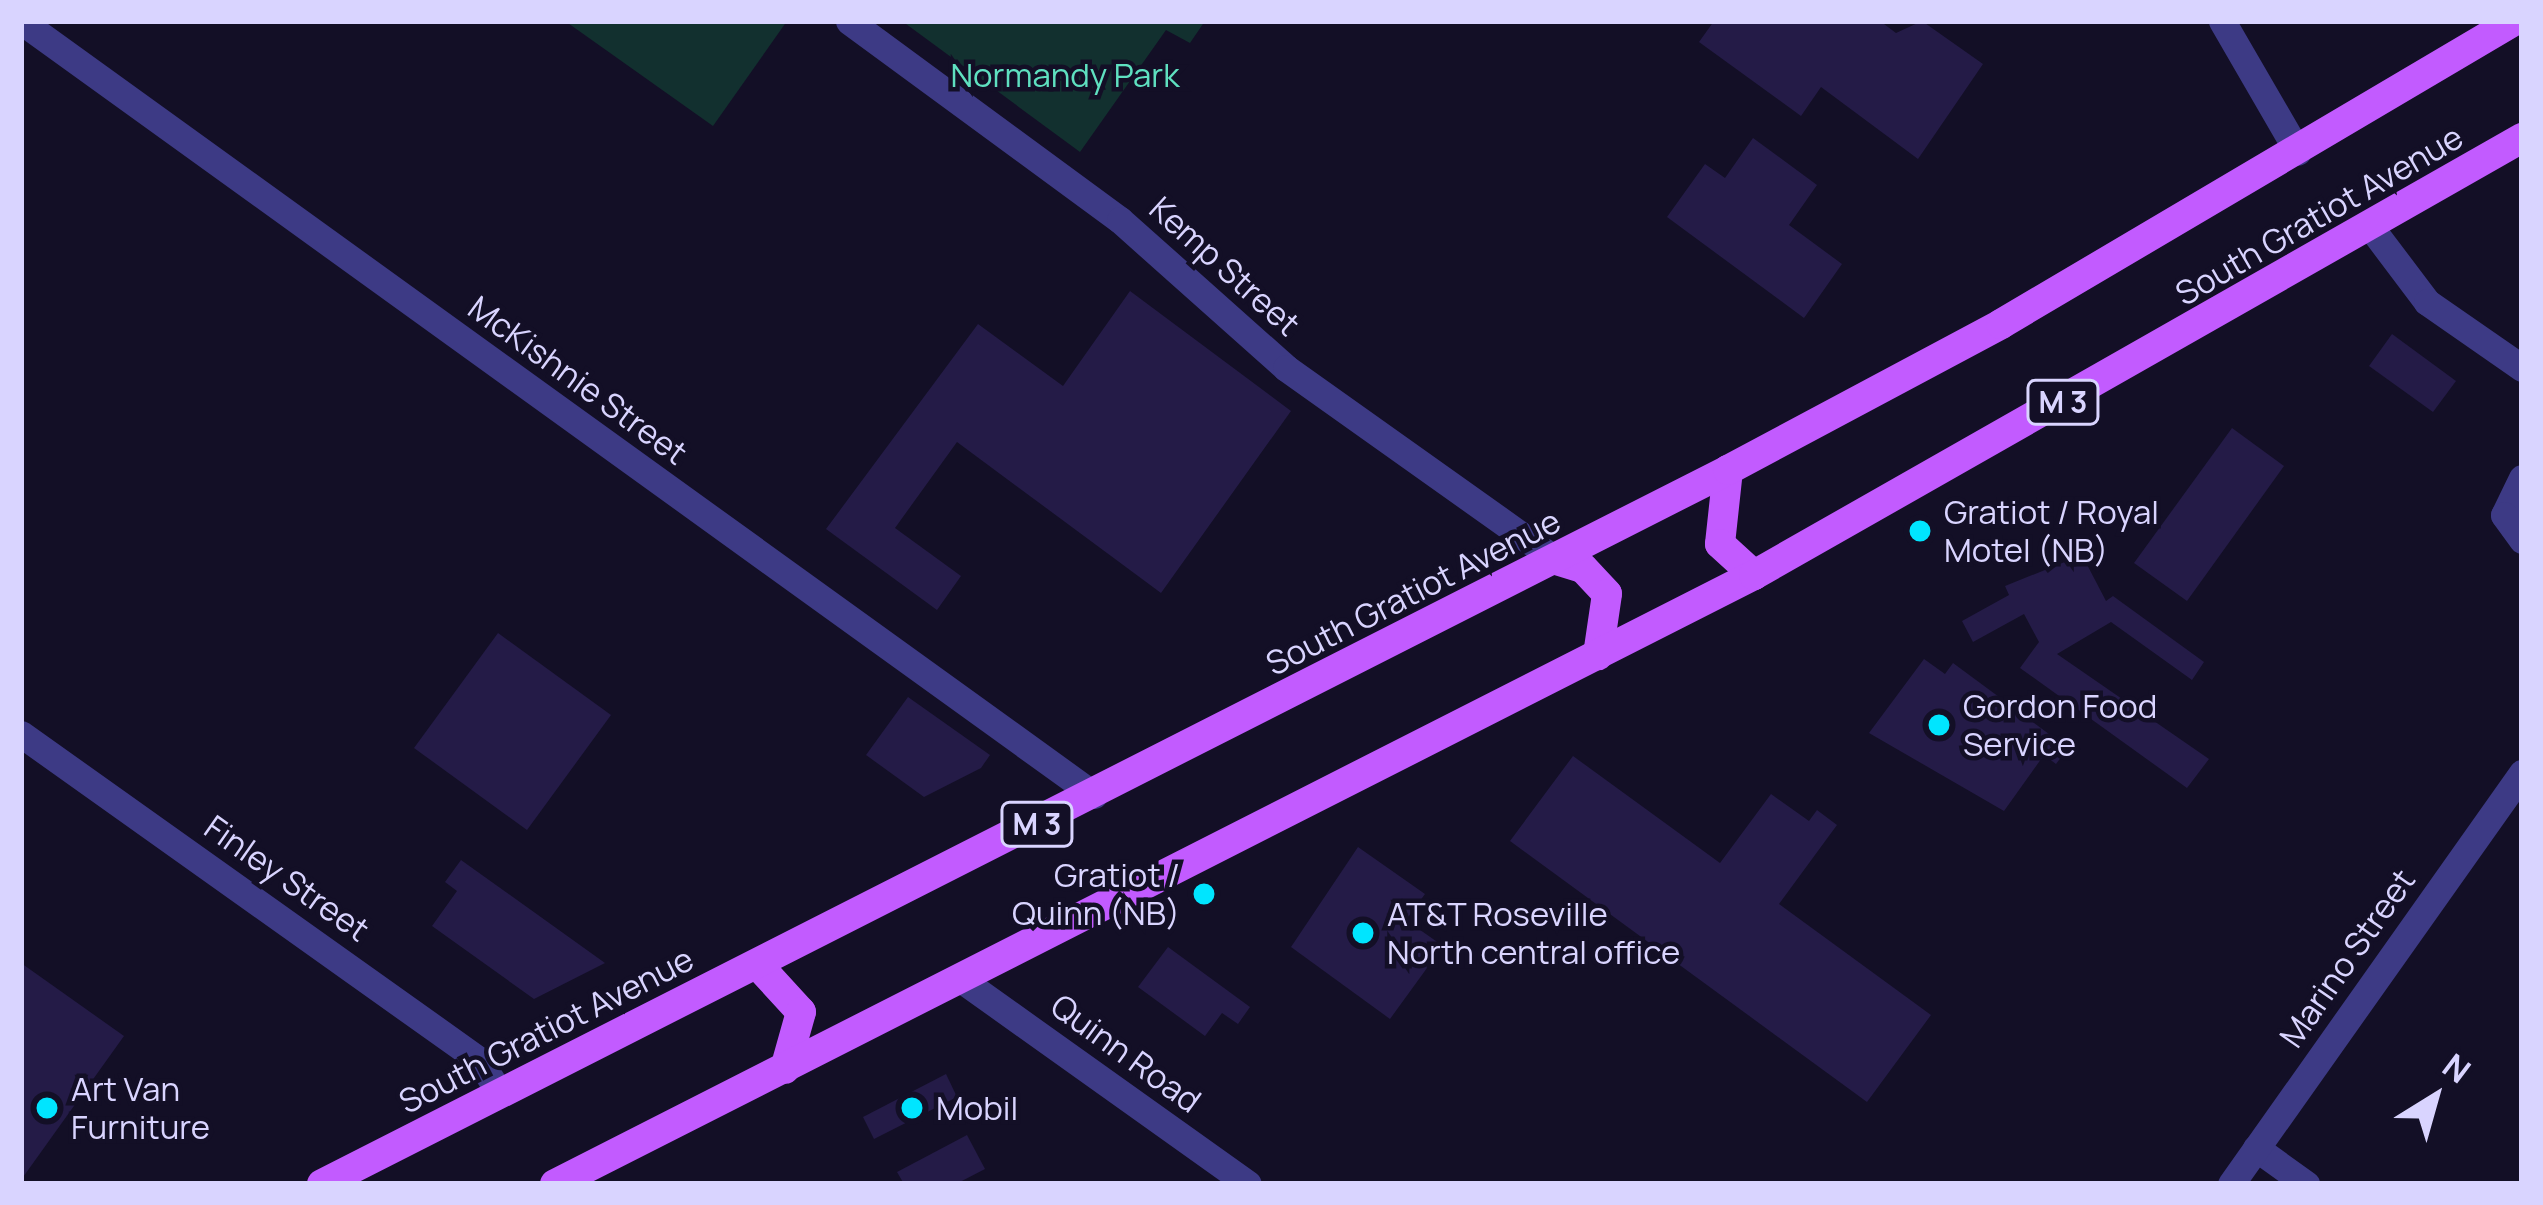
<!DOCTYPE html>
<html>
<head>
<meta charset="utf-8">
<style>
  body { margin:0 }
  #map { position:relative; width:2543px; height:1205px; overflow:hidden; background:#130f26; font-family:Manrope,sans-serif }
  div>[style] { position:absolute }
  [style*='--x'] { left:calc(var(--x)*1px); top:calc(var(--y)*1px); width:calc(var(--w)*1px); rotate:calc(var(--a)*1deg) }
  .green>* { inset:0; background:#12302f }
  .building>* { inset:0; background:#241b47 }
  .minor>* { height:27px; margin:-13.5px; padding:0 13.5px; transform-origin:13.5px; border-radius:13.5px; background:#3d3a85 }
  .major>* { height:30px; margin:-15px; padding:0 15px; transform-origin:15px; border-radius:15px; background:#c25bff }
  .dots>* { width:33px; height:33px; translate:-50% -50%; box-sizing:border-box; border:6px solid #130f26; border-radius:50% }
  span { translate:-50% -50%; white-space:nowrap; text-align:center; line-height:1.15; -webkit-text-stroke:9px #130f26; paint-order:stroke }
  .shield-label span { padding:3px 9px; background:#130f26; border:3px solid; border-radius:9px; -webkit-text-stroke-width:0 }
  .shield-label { font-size:30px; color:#d9d4ff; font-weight:700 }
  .park-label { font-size:33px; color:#5fe0c0 }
  .street-label { font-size:33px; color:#d9d4ff }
  .poi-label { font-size:33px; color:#d9d4ff }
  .left { translate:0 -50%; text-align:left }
  .right { translate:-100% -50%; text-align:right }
  .frame { position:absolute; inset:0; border:24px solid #d9d4ff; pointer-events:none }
  .north { position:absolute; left:2375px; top:1037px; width:120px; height:120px; -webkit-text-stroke:9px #130f26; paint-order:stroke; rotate:37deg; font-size:33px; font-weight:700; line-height:48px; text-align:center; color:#d9d4ff }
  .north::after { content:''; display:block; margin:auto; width:42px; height:54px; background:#d9d4ff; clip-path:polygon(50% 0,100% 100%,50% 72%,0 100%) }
</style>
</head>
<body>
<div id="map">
  <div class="green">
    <i style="clip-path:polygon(565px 21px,787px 21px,713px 126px)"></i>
    <i style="clip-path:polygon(902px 21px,1205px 21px,1190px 43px,1166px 30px,1080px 152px)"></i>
  </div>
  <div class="building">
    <i style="clip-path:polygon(1714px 21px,1880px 21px,1896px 33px,1922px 21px,1983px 64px,1918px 159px,1821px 87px,1801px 116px,1699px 42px)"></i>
    <i style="clip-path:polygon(1753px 138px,1817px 185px,1789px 225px,1842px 264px,1804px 318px,1667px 217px,1705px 164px,1725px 178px)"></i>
    <i style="clip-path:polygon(1130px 291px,1291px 411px,1161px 593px,957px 442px,895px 528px,961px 576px,937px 610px,826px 529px,978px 324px,1063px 386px)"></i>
    <i style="clip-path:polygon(2392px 334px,2456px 381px,2433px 412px,2369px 366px)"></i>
    <i style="clip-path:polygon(2232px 428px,2284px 466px,2187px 601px,2134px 563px)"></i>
    <i style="clip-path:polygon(2082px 555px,2106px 601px,2113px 596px,2204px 662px,2192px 680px,2111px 622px,2057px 654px,2209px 759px,2187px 788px,2020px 668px,2039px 642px,2024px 614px,1973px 642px,1962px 621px,2009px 595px,2005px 586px)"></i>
    <i style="clip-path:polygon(498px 633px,611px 715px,527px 830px,414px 748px)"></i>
    <i style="clip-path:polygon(1924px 659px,1945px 674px,1953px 663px,2068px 748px,2056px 764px,2044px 755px,2004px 811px,1869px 733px)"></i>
    <i style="clip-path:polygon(908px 697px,990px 755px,981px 768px,924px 797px,866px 755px)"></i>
    <i style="clip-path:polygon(1573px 756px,1720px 863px,1771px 794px,1809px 821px,1817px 810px,1837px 825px,1779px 904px,1931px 1015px,1867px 1102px,1510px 841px)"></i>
    <i style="clip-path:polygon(1358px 847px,1425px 894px,1406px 920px,1443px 946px,1390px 1019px,1291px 947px)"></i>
    <i style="clip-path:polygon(461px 860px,605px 963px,534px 999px,432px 926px,457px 891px,445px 882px)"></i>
    <i style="clip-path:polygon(1168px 947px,1250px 1007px,1238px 1024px,1222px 1013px,1205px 1036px,1138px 987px)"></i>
    <i style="clip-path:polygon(21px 963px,124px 1036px,21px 1180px)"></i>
    <i style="clip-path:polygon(946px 1074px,957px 1097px,874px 1139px,863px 1117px)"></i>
    <i style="clip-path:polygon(967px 1135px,985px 1169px,956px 1184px,904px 1184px,897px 1172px)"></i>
  </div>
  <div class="minor">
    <i style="--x:21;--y:21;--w:1323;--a:35.8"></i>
    <i style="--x:849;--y:21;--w:336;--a:36.3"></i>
    <i style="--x:1120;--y:220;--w:222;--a:41.7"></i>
    <i style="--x:1286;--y:368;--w:331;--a:35.4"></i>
    <i style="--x:2222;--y:21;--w:151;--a:59.9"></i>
    <i style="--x:2372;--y:229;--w:91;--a:53"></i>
    <i style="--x:2427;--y:302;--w:116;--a:34.8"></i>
    <i style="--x:2522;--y:478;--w:41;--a:115.9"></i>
    <i style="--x:2504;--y:515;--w:31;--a:54"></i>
    <i style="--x:21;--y:734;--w:562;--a:35.44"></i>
    <i style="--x:479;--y:1060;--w:39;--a:58"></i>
    <i style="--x:962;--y:980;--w:351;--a:35.5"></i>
    <i style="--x:2256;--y:1148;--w:62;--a:35.8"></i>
    <i style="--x:2231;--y:1184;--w:504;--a:-54.7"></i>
  </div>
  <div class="major">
    <i style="--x:1728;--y:470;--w:74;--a:96.2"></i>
    <i style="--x:1720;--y:544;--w:46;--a:42.4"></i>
    <i style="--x:1556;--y:560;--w:28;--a:17"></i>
    <i style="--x:1583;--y:568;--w:35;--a:47"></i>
    <i style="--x:1607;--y:594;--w:62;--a:98.4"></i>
    <i style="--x:757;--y:964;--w:65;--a:47.5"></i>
    <i style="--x:801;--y:1012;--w:59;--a:105.7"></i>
    <i style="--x:322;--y:1184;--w:1577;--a:-26.92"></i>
    <i style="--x:1728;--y:470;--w:310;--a:-28.1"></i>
    <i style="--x:2001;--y:324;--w:596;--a:-30.57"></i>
    <i style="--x:555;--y:1184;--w:1345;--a:-26.93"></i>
    <i style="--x:1754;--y:575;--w:884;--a:-29.64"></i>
  </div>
  <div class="dots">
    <i style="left:1920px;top:531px;background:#00e5ff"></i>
    <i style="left:1939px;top:725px;background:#00e5ff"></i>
    <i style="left:1204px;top:894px;background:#00e5ff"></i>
    <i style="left:1363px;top:933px;background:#00e5ff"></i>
    <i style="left:47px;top:1108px;background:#00e5ff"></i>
    <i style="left:912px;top:1108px;background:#00e5ff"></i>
  </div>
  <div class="shield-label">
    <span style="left:2063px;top:402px">M 3</span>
    <span style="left:1037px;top:824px">M 3</span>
  </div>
  <div class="park-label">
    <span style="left:1065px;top:75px">Normandy Park</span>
  </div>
  <div class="street-label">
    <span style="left:2319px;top:215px;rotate:-30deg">South Gratiot Avenue</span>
    <span style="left:1225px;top:266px;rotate:42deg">Kemp Street</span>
    <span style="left:578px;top:380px;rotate:36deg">McKishnie Street</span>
    <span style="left:1413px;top:592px;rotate:-27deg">South Gratiot Avenue</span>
    <span style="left:287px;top:878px;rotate:35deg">Finley Street</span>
    <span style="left:2347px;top:958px;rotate:-55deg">Marino Street</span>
    <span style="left:546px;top:1030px;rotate:-27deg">South Gratiot Avenue</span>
    <span style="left:1126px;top:1053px;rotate:36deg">Quinn Road</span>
  </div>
  <div class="poi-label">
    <span class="left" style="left:1944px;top:531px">Gratiot / Royal<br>Motel (NB)</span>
    <span class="left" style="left:1963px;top:725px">Gordon Food<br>Service</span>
    <span class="right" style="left:1180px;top:894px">Gratiot /<br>Quinn (NB)</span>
    <span class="left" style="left:1387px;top:933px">AT&amp;T Roseville<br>North central office</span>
    <span class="left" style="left:71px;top:1108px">Art Van<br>Furniture</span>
    <span class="left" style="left:936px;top:1108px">Mobil</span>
  </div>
  <div class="frame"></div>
  <div class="north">N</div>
</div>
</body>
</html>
